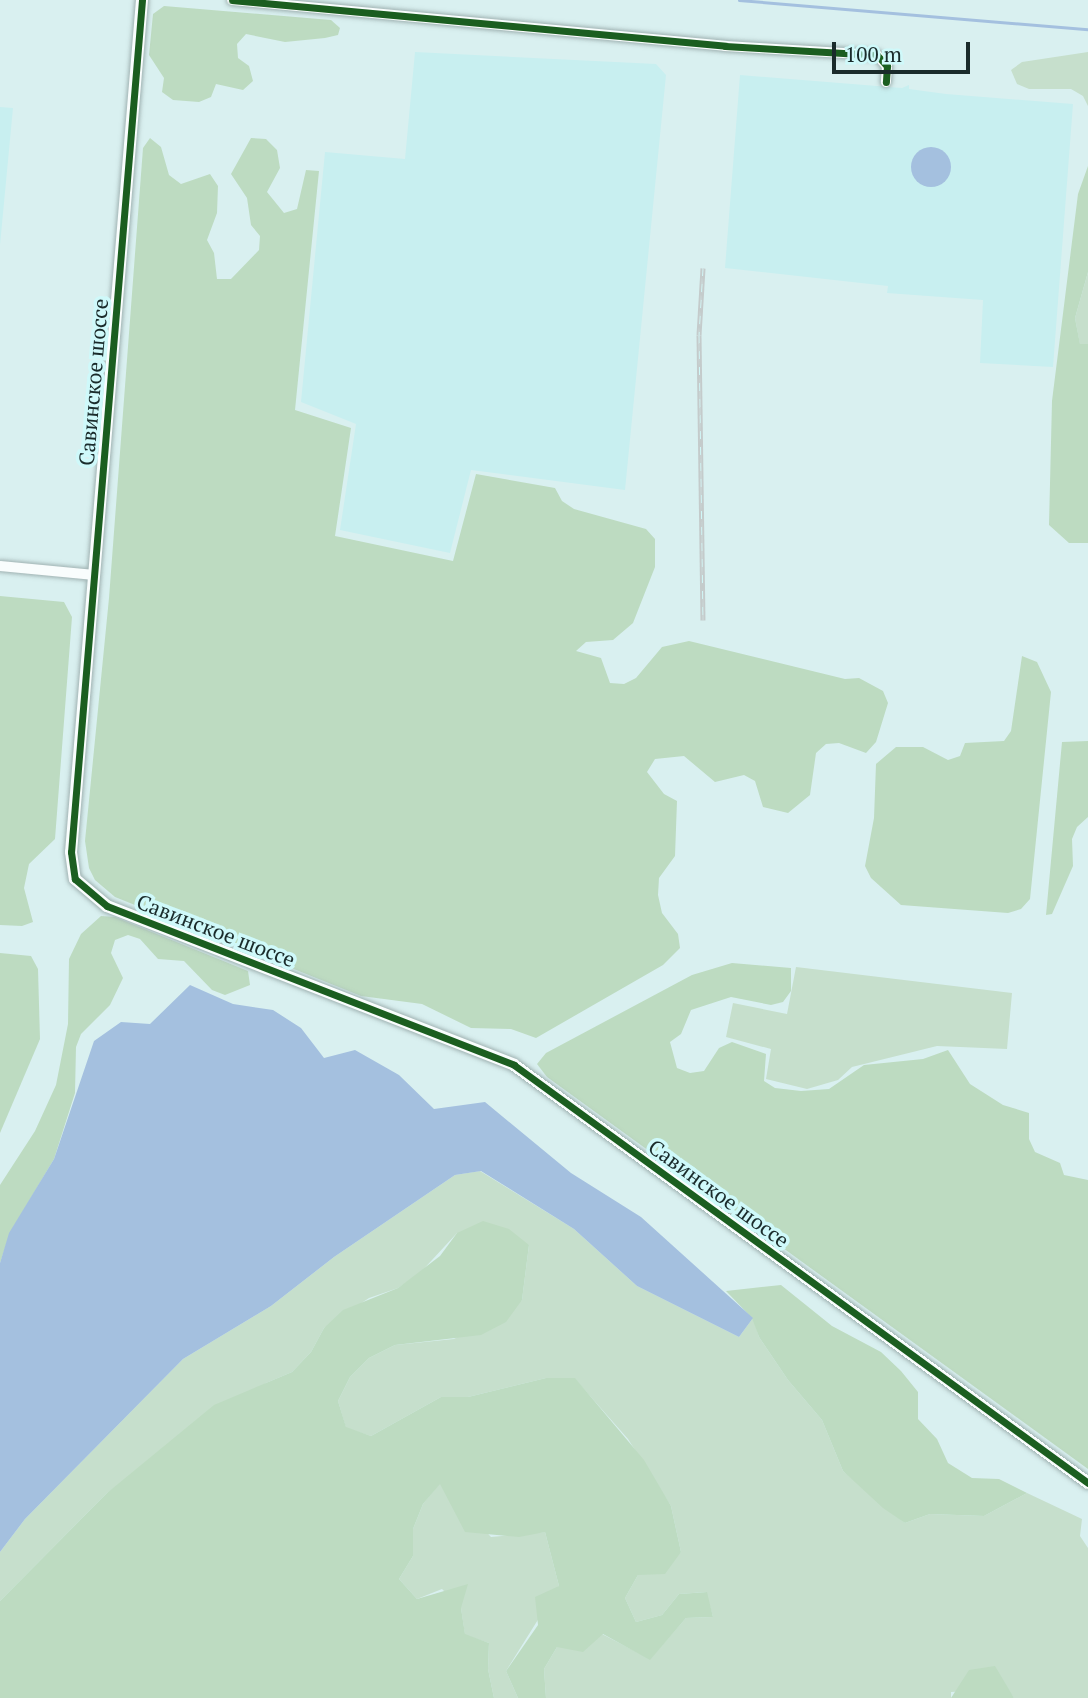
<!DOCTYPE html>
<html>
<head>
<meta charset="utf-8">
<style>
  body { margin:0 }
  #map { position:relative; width:1088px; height:1698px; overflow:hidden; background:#d9f0f0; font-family:"PT Serif",serif }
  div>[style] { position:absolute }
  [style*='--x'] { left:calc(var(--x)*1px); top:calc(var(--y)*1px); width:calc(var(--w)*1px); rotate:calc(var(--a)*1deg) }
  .built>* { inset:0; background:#c8eff0 }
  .green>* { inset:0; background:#c6dfcc }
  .forest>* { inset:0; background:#bddbc1 }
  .water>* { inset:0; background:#a4c0df }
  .round { border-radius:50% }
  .stream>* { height:2.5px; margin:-1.25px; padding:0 1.25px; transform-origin:1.25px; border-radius:1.25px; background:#a4c0df }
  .roads { filter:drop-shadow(0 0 2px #a0b2b2) drop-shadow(0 0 2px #a0b2b2) }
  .street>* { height:10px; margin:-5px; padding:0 5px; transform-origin:5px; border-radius:5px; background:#f9fdfd }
  .secondary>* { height:12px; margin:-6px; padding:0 6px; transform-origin:6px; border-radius:6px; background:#f9fdfd }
  .rail>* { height:5px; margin-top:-2.5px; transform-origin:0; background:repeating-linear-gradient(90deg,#cff9fa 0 8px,#c4cbcb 0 16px); box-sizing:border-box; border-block:2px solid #c4cbcb }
  .cycleway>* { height:7px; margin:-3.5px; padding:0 3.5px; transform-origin:3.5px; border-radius:3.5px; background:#1b5e20 }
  span { translate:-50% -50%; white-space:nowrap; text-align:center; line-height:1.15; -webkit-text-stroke:7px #cff9fa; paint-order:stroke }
  .street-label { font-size:21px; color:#1a2b2b }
  .scale { position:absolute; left:832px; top:42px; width:138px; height:32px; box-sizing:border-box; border:4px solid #1a2b2b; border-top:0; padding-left:9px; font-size:21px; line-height:24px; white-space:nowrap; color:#1a2b2b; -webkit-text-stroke:5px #cff9fa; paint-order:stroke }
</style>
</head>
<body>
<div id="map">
  <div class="built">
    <i style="clip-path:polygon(415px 52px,656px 64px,666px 75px,625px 490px,471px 470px,450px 553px,340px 530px,356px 424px,301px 402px,325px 152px,405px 159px)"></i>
    <i style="clip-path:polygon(740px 75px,902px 88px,909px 85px,909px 89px,946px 94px,1073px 104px,1053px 367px,980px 363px,983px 300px,887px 293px,888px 286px,725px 268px)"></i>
    <i style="clip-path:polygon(0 107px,13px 108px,0 245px)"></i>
  </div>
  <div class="green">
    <i style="clip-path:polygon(1088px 52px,1088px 106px,1083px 96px,1071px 89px,1029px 89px,1017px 84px,1011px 70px,1022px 62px)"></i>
    <i style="clip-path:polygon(1088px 272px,1088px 344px,1080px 345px,1075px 318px)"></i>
    <i style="clip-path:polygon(796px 967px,1012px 993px,1007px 1049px,937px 1046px,852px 1067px,838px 1080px,807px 1089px,766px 1079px,771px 1049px,726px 1037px,733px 1003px,787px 1014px)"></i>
    <i style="clip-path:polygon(480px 1171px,574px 1229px,637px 1286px,739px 1337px,753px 1318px,759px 1337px,788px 1380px,822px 1420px,843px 1471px,905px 1523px,930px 1514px,984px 1516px,1027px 1493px,1082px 1519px,1080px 1536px,1088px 1548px,1088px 1698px,1014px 1698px,1007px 1689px,951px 1692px,951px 1698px,546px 1698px,544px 1669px,557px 1647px,602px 1634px,650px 1659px,686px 1618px,713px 1617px,706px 1592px,679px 1594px,662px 1615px,636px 1622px,625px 1598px,638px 1575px,681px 1552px,671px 1506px,628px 1439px,575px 1379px,546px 1378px,468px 1397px,441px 1397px,371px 1436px,346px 1428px,338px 1401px,350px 1377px,369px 1358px,395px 1345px,454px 1339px,522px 1300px,529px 1245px,457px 1233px,420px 1273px,398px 1288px,369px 1298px,324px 1328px,311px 1352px,292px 1372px,266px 1383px,107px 1493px,0 1601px,0 1552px,25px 1519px,183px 1359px,271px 1306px,334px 1257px,455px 1175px)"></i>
    <i style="clip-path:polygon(440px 1483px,491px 1537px,545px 1532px,559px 1586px,506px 1671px,518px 1698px,494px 1698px,488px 1669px,489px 1643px,465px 1635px,461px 1608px,442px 1589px,417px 1599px,399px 1579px,413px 1556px,413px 1529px,423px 1504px)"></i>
  </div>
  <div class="forest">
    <i style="clip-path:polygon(164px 6px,331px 20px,340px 28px,338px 35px,325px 38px,285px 42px,246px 34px,237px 44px,238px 58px,249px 66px,253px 81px,243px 90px,216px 84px,211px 97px,199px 102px,173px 100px,162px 92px,164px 78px,149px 55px,153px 14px)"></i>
    <i style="clip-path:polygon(150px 138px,161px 147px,169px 175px,181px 184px,210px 174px,218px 186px,217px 213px,207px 240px,214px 253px,217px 279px,231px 279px,259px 250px,260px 236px,251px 225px,247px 198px,231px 174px,251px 138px,266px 139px,277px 150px,280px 168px,267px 192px,284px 213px,297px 209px,306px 170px,319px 171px,295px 410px,351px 428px,335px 536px,453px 561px,476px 474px,555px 488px,562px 501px,574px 509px,646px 529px,655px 539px,655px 567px,633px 623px,613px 640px,586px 642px,576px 651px,601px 658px,610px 683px,624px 684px,636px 678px,662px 647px,689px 641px,845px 679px,859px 678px,883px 691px,888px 703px,876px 742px,866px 753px,839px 743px,826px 744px,816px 753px,810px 795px,788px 813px,763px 807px,755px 781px,744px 775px,715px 782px,684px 756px,655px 759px,647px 772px,664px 794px,677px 801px,675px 856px,659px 878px,658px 895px,662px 913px,678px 934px,680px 948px,663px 965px,536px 1038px,511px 1029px,471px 1028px,422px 1004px,361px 996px,115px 897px,95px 880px,89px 868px,85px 841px,109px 598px,143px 148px)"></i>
    <i style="clip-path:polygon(1088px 166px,1088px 272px,1075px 318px,1080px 344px,1088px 344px,1088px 543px,1069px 543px,1049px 525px,1052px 401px,1078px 194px)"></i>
    <i style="clip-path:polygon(0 596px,64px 602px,72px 617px,55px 839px,29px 864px,24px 888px,33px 922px,22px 926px,0 925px)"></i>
    <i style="clip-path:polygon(1022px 656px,1037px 662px,1051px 692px,1030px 899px,1021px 909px,1008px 913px,901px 905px,871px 878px,865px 866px,874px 818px,876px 764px,896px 747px,923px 747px,948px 760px,960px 756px,965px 743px,1004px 741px,1011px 731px)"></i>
    <i style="clip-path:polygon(1088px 741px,1088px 817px,1077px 827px,1072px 839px,1073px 866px,1052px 914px,1046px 915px,1062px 742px)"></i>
    <i style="clip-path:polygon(101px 916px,115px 917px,248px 971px,250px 985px,225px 995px,212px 990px,184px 961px,158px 959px,140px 939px,128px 935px,115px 940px,111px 953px,123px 978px,110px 1005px,81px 1034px,76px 1047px,75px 1093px,54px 1159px,10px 1233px,0 1263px,0 1185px,35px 1131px,56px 1085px,68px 1024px,69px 959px,81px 934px)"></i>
    <i style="clip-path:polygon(0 953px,31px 956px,38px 969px,40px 1039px,0 1133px)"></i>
    <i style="clip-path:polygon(732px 963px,791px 968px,791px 991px,783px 1002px,771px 1005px,731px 997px,691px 1010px,681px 1034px,670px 1042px,677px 1068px,690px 1073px,704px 1071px,719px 1048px,732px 1042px,766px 1054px,764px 1081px,775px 1088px,801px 1091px,829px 1089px,864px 1065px,923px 1059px,948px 1050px,970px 1084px,1003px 1105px,1029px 1113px,1029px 1139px,1035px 1152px,1060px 1163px,1064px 1175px,1088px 1180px,1088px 1469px,547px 1077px,537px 1064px,546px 1053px,692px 975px)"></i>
    <i style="clip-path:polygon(483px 1221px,509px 1229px,529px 1245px,522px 1300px,506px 1322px,481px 1335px,395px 1345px,369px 1358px,350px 1377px,338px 1401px,346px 1427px,371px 1436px,441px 1397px,468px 1397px,546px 1378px,575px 1378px,644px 1460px,671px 1506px,681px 1552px,665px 1574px,638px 1575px,625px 1598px,636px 1622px,662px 1615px,679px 1594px,707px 1592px,713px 1617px,686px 1618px,650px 1660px,603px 1634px,583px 1652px,557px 1647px,544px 1669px,546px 1698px,518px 1698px,506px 1671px,538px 1625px,535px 1597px,559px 1586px,545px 1532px,519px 1537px,465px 1532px,440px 1484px,423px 1504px,413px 1529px,413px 1556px,399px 1579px,417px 1599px,468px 1584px,461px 1608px,465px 1634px,489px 1643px,488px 1669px,494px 1698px,0 1698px,0 1601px,107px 1493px,214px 1405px,292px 1372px,311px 1352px,324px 1328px,343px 1310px,398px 1288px,440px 1256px,457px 1233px)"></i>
    <i style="clip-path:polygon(781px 1285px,832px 1326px,881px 1352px,901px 1371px,918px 1392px,918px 1419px,937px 1439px,948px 1463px,972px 1478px,999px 1479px,1027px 1493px,984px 1516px,930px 1514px,905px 1523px,883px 1508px,843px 1471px,822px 1420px,788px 1380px,759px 1337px,752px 1318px,726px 1291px)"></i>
    <i style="clip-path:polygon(995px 1666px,1014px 1698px,951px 1698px,969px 1670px)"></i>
  </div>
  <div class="water">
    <i class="round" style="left:911px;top:147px;width:40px;height:40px"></i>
    <i style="clip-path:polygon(190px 985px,233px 1004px,273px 1010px,301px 1028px,324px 1058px,355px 1050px,399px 1075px,434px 1109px,485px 1102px,571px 1173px,641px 1217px,753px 1318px,739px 1337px,637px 1286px,574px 1229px,481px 1171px,455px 1175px,334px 1257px,271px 1306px,183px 1359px,25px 1519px,0 1552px,0 1263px,9px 1233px,54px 1159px,94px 1041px,121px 1022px,150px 1024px)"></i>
  </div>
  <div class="stream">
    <i style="--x:739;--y:0;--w:350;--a:4.8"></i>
  </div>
  <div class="roads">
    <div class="street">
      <i style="--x:232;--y:0;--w:495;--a:5.3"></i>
      <i style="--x:725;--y:46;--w:152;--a:3.4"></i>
      <i style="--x:877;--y:55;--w:15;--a:48"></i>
      <i style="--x:887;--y:66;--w:16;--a:94"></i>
      <i style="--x:0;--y:566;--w:95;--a:5.4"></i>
    </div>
    <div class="secondary">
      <i style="--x:142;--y:0;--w:855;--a:94.76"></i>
      <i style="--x:71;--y:852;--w:27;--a:82"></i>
      <i style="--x:75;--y:879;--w:42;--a:40.2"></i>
      <i style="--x:107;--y:906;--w:437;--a:21.3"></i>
      <i style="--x:514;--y:1065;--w:710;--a:36.06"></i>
    </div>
  </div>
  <div class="rail">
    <i style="--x:703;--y:268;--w:67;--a:93.4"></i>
    <i style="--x:699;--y:335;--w:285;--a:89.2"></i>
  </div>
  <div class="cycleway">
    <i style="--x:142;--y:0;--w:855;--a:94.76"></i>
    <i style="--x:71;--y:852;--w:27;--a:82"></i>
    <i style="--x:75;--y:879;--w:42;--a:40.2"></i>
    <i style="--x:107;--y:906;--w:437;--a:21.3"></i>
    <i style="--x:514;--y:1065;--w:710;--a:36.06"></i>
    <i style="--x:232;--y:0;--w:495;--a:5.3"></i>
    <i style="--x:725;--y:46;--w:152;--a:3.4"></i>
    <i style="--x:877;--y:55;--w:15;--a:48"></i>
    <i style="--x:887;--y:66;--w:16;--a:94"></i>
  </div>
  <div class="street-label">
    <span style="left:93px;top:382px;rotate:-85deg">Савинское шоссе</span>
    <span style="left:216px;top:930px;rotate:21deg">Савинское шоссе</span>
    <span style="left:719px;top:1193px;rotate:36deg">Савинское шоссе</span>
  </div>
  <div class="scale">100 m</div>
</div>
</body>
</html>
